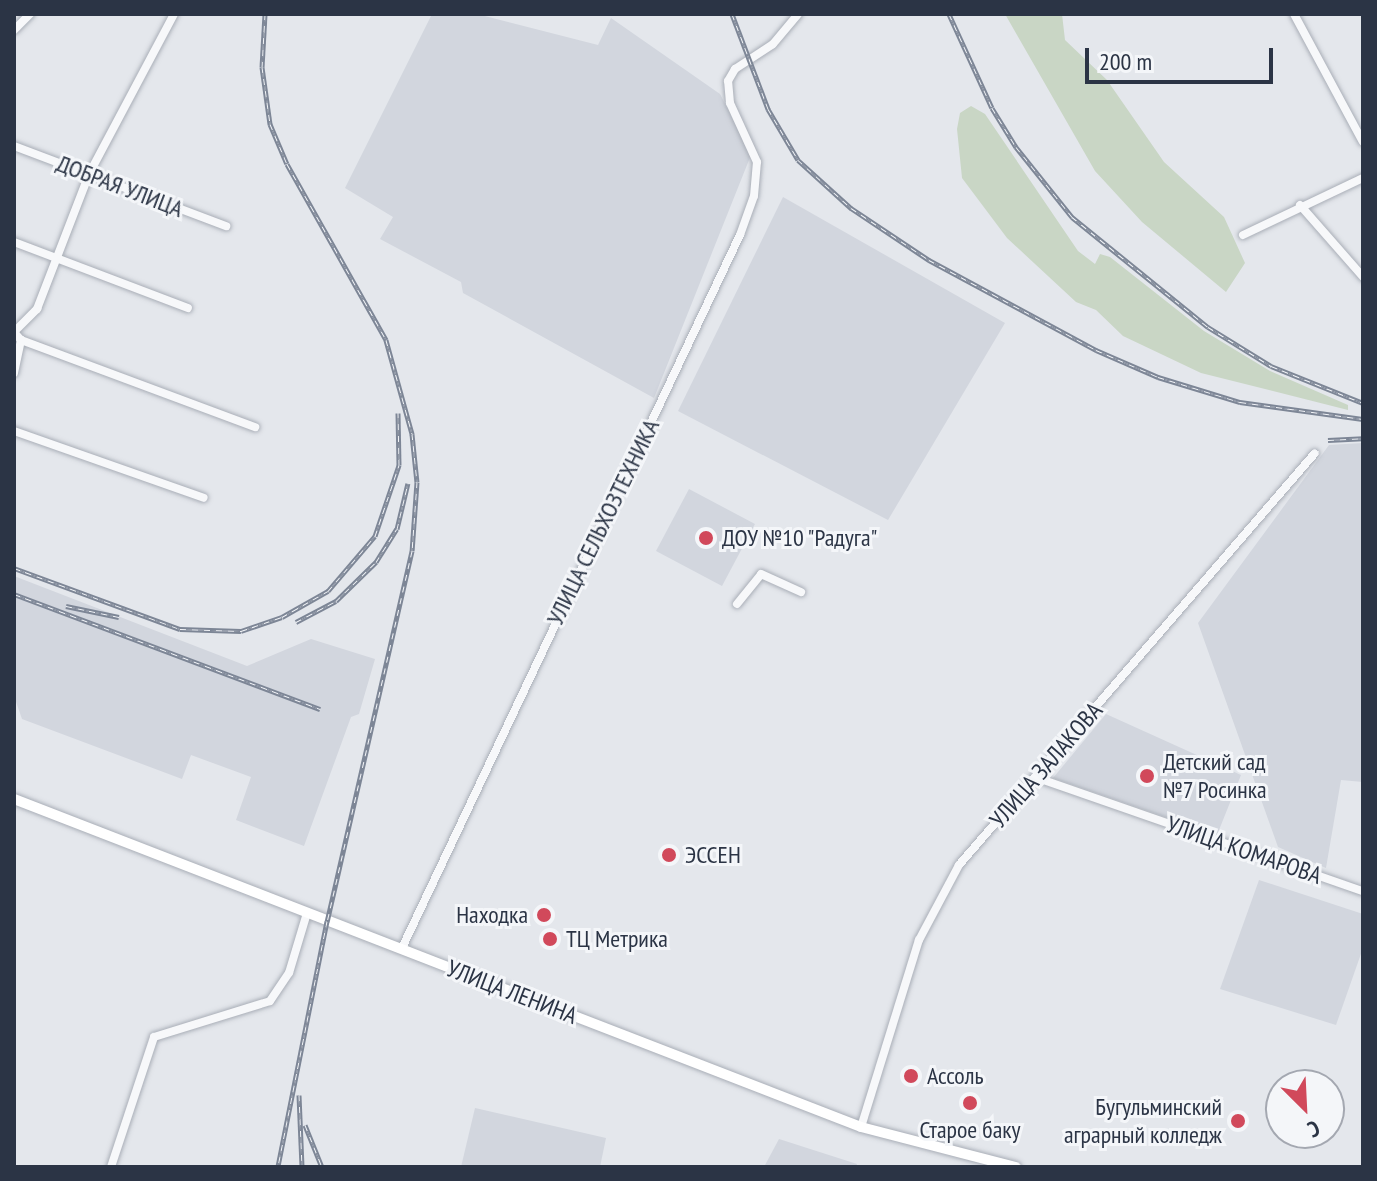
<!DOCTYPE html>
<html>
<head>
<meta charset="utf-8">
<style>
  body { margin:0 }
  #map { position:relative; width:1377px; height:1181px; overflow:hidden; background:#e4e7ec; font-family:"PT Sans Narrow",sans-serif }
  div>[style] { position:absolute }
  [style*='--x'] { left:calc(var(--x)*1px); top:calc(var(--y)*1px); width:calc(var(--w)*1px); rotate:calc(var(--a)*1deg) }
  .built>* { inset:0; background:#d2d6de }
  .green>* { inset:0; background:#c9d6c5 }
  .roads { filter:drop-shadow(0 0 2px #a9aeb7) drop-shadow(0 0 2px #a9aeb7) }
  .minor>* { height:8px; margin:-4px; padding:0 4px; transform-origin:4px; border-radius:4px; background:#f7f8fa }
  .major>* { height:10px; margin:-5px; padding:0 5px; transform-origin:5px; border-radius:5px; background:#fff }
  .rail>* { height:5px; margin-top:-2.5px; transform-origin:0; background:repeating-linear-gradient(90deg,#f4f6f9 0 6px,#7d8696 0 12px); box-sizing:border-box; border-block:2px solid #7d8696 }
  .dots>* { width:22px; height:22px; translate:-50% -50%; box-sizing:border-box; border:4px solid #f4f6f9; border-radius:50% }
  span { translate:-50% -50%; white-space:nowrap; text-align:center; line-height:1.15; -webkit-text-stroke:6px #f4f6f9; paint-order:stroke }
  .street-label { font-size:24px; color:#2b3445 }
  .poi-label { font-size:24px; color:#2b3445 }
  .left { translate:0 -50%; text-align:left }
  .right { translate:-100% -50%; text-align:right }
  .frame { position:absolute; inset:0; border:16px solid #2b3445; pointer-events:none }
  .north { position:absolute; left:1265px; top:1069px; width:80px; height:80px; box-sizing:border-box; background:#f4f6f9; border:2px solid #a4a8b1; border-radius:50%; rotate:156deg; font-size:22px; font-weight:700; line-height:32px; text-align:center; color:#2b3445 }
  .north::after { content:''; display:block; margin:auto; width:28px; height:36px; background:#d1495b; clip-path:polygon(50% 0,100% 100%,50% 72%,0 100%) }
  .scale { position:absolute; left:1085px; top:48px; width:188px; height:36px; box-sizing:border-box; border:4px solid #2b3445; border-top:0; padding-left:10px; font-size:24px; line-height:28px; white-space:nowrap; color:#2b3445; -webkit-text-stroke:6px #f4f6f9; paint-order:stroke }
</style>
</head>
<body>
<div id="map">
  <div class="built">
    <i style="clip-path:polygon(432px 14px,477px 14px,598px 45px,611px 18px,720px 94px,751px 155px,654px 398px,463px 293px,461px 282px,380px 239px,393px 217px,345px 188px)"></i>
    <i style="clip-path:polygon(783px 197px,1005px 323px,888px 520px,678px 411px)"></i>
    <i style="clip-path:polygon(1363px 443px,1363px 782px,1341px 780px,1326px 868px,1278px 847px,1198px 623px,1329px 445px)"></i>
    <i style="clip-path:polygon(689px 489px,755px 524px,722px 586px,656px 551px)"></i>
    <i style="clip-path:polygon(14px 576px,247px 666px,311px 639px,375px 659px,359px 714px,351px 717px,304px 846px,236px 820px,251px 777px,191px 755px,182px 779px,22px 719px,14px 696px)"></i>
    <i style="clip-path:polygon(1106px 714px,1241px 775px,1217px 835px,1053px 778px)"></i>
    <i style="clip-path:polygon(1259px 880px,1363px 914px,1363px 948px,1336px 1025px,1220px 989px)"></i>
    <i style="clip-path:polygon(475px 1108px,606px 1138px,600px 1167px,461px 1167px)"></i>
    <i style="clip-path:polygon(779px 1139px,857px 1164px,856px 1167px,764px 1167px)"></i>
  </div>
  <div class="green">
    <i style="clip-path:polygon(1005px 14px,1062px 14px,1065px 40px,1107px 80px,1164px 162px,1224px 217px,1245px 263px,1226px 292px,1142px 222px,1095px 171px)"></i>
    <i style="clip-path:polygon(971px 106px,985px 114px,1078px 251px,1095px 264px,1100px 254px,1110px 257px,1204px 331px,1270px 371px,1348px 405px,1348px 410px,1201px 373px,1123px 336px,1096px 310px,1076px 302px,1007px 238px,962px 178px,957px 129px,960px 113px)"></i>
  </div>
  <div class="roads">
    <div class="minor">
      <i style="--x:1294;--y:14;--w:145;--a:61.7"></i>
      <i style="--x:14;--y:30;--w:23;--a:-45"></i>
      <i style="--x:14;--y:146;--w:227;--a:20.7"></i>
      <i style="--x:1300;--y:205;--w:96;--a:48.8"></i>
      <i style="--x:1243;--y:235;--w:133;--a:-25.4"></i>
      <i style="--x:14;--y:242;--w:186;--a:20.8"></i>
      <i style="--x:14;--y:332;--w:33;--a:-45"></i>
      <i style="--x:37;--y:309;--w:145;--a:-68.9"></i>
      <i style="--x:89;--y:174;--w:181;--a:-62"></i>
      <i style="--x:14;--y:332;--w:11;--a:49"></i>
      <i style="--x:21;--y:340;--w:250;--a:20.4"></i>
      <i style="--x:14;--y:373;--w:34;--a:-78"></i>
      <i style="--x:14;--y:431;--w:201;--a:19.4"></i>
      <i style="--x:737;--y:604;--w:38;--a:-51"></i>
      <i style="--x:761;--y:574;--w:44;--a:24.2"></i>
      <i style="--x:1035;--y:777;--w:347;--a:19.2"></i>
      <i style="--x:402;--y:948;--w:789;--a:-64.64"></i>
      <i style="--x:740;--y:235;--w:41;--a:-70.3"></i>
      <i style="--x:754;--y:196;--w:34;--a:-85"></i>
      <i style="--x:757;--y:162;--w:65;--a:-114.6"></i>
      <i style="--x:730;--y:103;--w:22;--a:-95"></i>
      <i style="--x:728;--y:81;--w:14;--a:-60"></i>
      <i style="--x:735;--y:69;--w:45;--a:-33.3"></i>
      <i style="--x:773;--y:44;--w:39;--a:-50"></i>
      <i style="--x:861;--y:1127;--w:196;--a:-72.8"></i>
      <i style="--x:919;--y:940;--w:85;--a:-61.9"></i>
      <i style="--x:959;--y:865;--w:544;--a:-49.17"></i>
      <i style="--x:111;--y:1167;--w:137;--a:-71.7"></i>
      <i style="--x:154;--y:1037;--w:121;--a:-17.2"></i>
      <i style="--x:270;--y:1001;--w:34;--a:-56"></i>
      <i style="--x:289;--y:973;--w:63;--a:-73.3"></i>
    </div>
    <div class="major">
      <i style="--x:14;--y:799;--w:908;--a:21.17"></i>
      <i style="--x:861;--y:1127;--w:160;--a:14.5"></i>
    </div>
  </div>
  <div class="rail">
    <i style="--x:265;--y:14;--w:53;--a:93.2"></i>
    <i style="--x:262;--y:67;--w:58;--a:82"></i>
    <i style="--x:270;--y:124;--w:43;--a:67"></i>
    <i style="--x:287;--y:164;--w:202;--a:60.6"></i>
    <i style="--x:386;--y:340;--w:98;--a:74.5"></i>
    <i style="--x:412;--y:434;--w:48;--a:84.1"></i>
    <i style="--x:417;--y:482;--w:69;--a:94.1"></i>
    <i style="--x:412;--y:551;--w:380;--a:102.9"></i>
    <i style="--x:327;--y:921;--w:251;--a:101.3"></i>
    <i style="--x:732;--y:14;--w:102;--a:69.2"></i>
    <i style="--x:768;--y:109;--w:59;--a:59.5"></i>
    <i style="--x:798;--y:160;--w:72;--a:42.2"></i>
    <i style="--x:851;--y:208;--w:94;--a:33.7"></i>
    <i style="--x:929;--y:260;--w:190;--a:28.3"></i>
    <i style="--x:1096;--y:350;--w:68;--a:23.5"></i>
    <i style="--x:1158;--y:377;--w:86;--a:17"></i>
    <i style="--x:1240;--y:402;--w:124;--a:7.9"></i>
    <i style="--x:949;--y:14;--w:103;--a:65.4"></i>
    <i style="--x:992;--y:108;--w:46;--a:58.4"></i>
    <i style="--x:1016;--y:147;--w:90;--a:51.3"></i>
    <i style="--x:1072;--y:217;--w:175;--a:39"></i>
    <i style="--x:1208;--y:327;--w:74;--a:31.8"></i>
    <i style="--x:1271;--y:366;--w:99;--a:21.9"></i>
    <i style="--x:1328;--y:440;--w:35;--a:-3"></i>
    <i style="--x:14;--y:568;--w:177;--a:20.2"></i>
    <i style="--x:180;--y:629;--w:61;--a:1.9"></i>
    <i style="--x:241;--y:631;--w:43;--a:-18.9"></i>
    <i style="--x:282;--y:617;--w:53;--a:-29.5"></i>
    <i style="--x:328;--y:591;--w:72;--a:-49.5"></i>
    <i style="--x:375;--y:536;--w:75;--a:-71.3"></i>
    <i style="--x:399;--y:465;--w:52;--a:-91.1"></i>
    <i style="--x:14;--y:594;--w:327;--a:20.6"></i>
    <i style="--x:66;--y:606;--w:54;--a:11.7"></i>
    <i style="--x:296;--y:622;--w:45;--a:-27.7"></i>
    <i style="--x:336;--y:601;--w:56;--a:-44.3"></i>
    <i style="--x:376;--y:562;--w:39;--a:-58"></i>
    <i style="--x:397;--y:529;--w:47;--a:-76.6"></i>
    <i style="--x:299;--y:1095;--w:72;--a:87.6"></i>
    <i style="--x:305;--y:1125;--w:45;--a:68"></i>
  </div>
  <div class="dots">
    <i style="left:706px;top:538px;background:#d1495b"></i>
    <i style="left:1147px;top:776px;background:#d1495b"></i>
    <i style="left:669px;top:855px;background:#d1495b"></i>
    <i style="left:544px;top:915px;background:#d1495b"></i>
    <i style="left:550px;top:939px;background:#d1495b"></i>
    <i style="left:911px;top:1076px;background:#d1495b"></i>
    <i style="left:970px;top:1103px;background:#d1495b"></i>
    <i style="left:1238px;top:1121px;background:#d1495b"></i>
  </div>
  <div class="street-label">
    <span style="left:120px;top:186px;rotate:21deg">ДОБРАЯ УЛИЦА</span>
    <span style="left:603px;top:522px;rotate:-64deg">УЛИЦА СЕЛЬХОЗТЕХНИКА</span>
    <span style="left:1046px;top:765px;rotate:-49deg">УЛИЦА ЗАЛАКОВА</span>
    <span style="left:1244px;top:850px;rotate:19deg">УЛИЦА КОМАРОВА</span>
    <span style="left:512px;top:992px;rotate:21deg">УЛИЦА ЛЕНИНА</span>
  </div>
  <div class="poi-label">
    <span class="left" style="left:722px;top:538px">ДОУ №10 "Радуга"</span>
    <span class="left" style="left:1163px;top:776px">Детский сад<br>№7 Росинка</span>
    <span class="left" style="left:685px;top:855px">ЭССЕН</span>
    <span class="right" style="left:528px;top:915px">Находка</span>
    <span class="left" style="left:566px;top:939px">ТЦ Метрика</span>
    <span class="left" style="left:927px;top:1076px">Ассоль</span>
    <span class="right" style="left:1222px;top:1121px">Бугульминский<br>аграрный колледж</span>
    <span style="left:970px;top:1130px">Старое баку</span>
  </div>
  <div class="frame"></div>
  <div class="north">С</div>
  <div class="scale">200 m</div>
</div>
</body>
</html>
